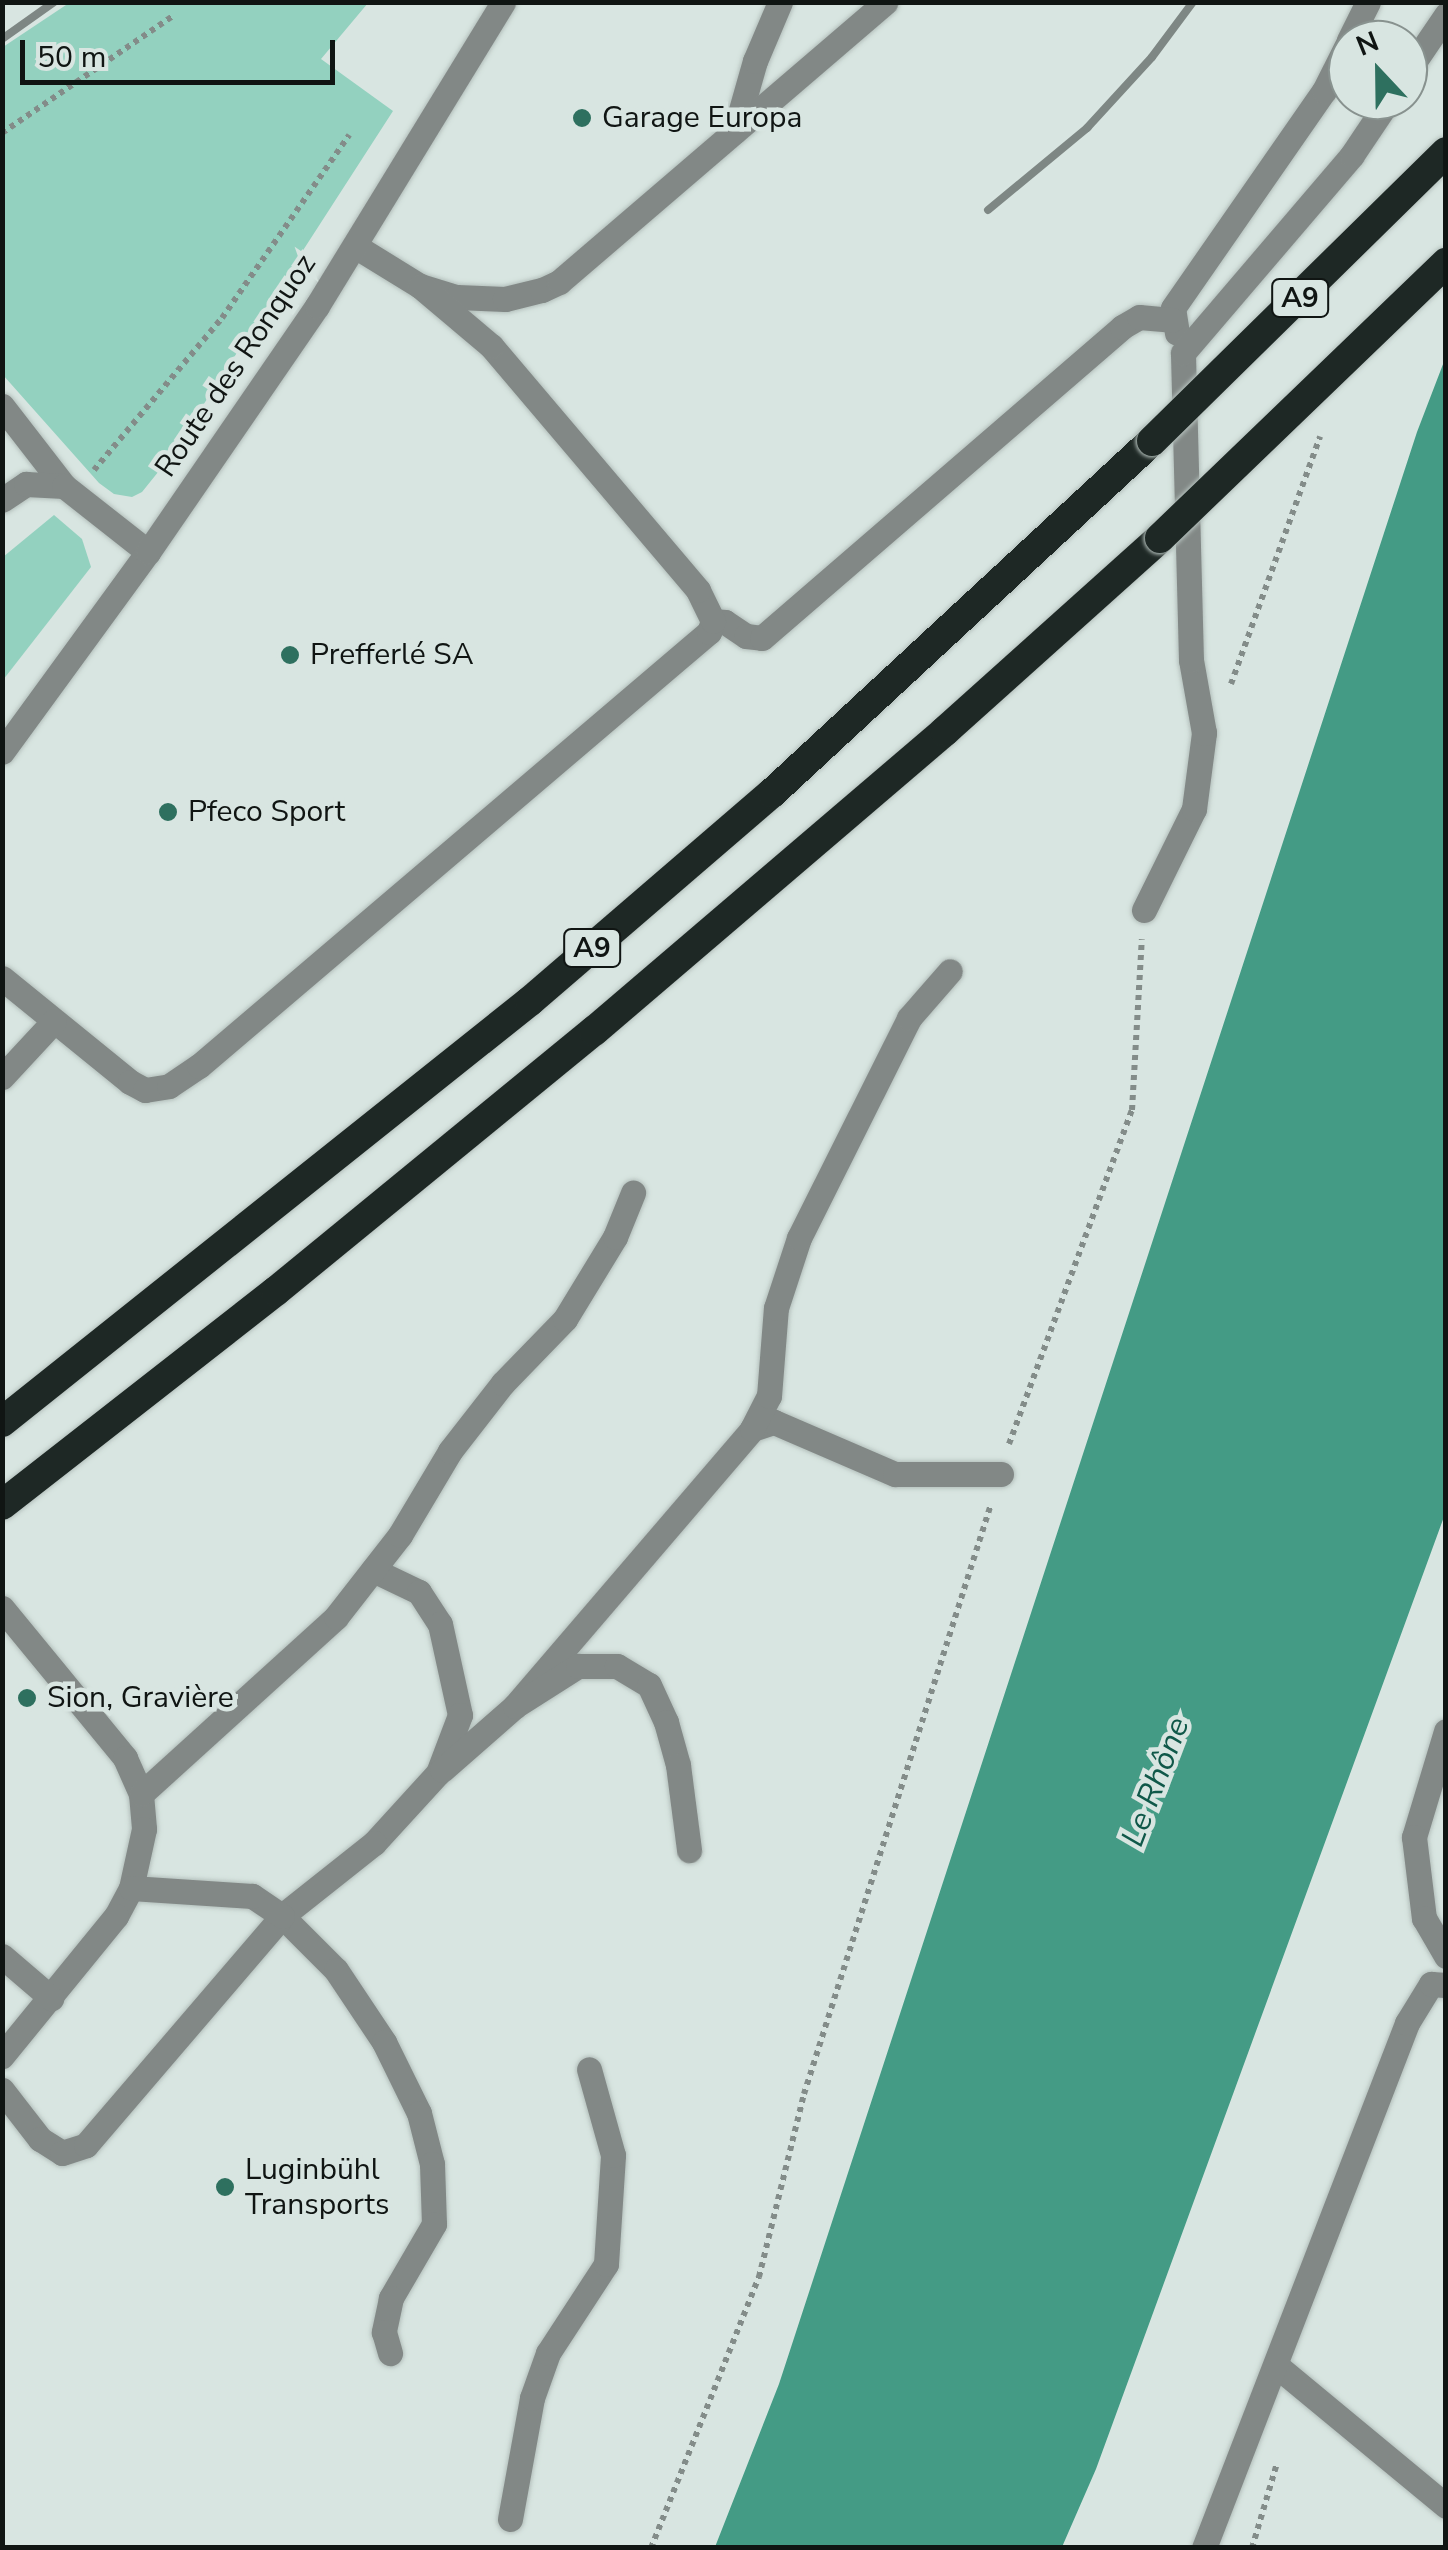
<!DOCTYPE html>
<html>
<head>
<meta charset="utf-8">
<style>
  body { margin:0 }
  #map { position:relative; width:1448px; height:2550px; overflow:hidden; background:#d8e5e1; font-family:"Nunito Sans",sans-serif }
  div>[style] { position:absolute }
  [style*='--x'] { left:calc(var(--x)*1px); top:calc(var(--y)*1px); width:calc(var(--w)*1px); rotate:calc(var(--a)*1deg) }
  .green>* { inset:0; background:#93d1bf }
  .water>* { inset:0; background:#449b85 }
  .path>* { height:6px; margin-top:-3px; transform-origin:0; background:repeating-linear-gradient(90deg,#838c89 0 5px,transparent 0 10px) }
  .roads { filter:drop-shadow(0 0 2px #b4c0bc) drop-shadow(0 0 2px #b4c0bc) }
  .minor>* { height:25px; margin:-12.5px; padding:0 12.5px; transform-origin:12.5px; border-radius:12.5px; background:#828886 }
  .highway>* { height:30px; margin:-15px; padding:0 15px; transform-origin:15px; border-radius:15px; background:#1e2825 }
  .rail>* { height:8px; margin:-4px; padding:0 4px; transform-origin:4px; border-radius:4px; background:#7e8784 }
  .bridges { filter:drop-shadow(0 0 2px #b4c0bc) drop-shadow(0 0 2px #b4c0bc) }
  .highway-bridge>* { height:30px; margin:-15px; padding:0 15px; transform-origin:15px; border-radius:15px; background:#1e2825 }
  .dots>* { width:28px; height:28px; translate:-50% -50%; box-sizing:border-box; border:5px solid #d8e5e1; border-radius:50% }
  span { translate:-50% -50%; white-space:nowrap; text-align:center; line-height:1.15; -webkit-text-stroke:9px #d8e5e1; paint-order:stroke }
  .shield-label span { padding:2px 8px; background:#d8e5e1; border:2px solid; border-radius:8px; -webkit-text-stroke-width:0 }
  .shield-label { font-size:28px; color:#101513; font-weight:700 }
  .poi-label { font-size:30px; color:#101513 }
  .left { translate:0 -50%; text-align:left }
  .street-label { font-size:30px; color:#101513 }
  .water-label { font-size:32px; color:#105849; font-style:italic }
  .frame { position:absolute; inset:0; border:5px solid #101513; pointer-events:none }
  .north { position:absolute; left:1328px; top:20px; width:100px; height:100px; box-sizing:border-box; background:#d8e5e1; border:2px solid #88928f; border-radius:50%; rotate:338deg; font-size:28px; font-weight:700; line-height:40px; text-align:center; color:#101513 }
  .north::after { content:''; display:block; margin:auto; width:35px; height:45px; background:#2e705f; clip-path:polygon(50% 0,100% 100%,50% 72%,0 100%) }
  .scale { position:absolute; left:20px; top:40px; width:315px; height:45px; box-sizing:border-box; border:5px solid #101513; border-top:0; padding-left:12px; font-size:30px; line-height:35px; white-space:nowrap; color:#101513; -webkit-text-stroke:8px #d8e5e1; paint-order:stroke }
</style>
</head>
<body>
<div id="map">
  <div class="green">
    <i style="clip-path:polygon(69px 3px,368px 3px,321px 59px,393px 111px,167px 461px,142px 492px,132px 497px,114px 494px,99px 483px,3px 375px,3px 47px)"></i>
    <i style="clip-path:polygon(54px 515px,82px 539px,91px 567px,3px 680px,3px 557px)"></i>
  </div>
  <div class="water">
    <i style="clip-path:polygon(1445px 359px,1445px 1514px,1096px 2469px,1062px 2547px,715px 2547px,779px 2384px,1417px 432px)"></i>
  </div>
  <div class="path">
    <i style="--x:2;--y:133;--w:207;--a:-34.4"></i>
    <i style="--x:94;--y:470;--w:199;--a:-49.9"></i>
    <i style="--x:222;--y:318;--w:223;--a:-55.2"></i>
    <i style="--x:1231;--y:684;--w:263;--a:-70.2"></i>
    <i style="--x:1009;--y:1444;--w:356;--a:-69.8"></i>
    <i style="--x:1132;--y:1110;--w:171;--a:-86.7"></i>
    <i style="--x:651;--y:2548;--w:292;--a:-68.3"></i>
    <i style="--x:759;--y:2277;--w:188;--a:-76.2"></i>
    <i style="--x:804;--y:2094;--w:619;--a:-72.41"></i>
    <i style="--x:1252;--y:2548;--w:89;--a:-73.6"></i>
  </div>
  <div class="roads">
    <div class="minor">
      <i style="--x:1349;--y:40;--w:42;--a:-63.4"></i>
      <i style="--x:1408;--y:71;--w:68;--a:-55.8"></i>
      <i style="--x:735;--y:131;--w:73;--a:-74.1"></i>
      <i style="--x:755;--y:61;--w:64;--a:-67"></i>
      <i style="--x:355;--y:246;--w:76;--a:31.6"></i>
      <i style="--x:420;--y:286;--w:39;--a:17"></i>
      <i style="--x:457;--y:297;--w:48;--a:2.4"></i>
      <i style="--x:505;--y:299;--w:38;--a:-14"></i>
      <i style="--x:542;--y:290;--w:19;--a:-25"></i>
      <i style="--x:559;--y:282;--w:430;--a:-40.6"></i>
      <i style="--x:1177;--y:333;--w:25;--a:-99"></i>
      <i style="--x:1173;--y:308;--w:264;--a:-55.2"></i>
      <i style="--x:1324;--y:91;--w:54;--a:-63.4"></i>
      <i style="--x:2;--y:406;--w:101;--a:52.2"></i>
      <i style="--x:2;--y:500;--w:29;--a:-34"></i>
      <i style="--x:26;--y:484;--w:38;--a:3"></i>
      <i style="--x:64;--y:486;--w:107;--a:38.2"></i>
      <i style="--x:713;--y:621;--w:12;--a:5"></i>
      <i style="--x:725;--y:622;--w:25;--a:34"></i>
      <i style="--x:746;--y:636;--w:16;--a:7"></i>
      <i style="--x:762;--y:638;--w:476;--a:-40.8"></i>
      <i style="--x:1122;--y:327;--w:20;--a:-30"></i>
      <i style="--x:1139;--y:317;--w:33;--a:5"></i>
      <i style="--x:2;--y:752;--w:248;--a:-53.9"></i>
      <i style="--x:148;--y:552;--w:298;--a:-55.5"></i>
      <i style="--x:317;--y:306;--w:356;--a:-58.5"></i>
      <i style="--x:1144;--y:910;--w:113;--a:-63.7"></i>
      <i style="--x:1194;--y:809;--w:77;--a:-82.5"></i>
      <i style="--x:1204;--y:733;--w:74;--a:-100.1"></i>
      <i style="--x:1191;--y:660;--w:307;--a:-91.5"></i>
      <i style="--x:1183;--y:353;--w:260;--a:-49.5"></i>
      <i style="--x:1352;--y:155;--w:66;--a:-56.1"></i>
      <i style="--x:2;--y:978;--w:165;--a:39.1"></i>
      <i style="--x:130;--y:1082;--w:17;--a:28"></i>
      <i style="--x:145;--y:1090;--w:24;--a:-9"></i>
      <i style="--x:169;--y:1086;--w:36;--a:-34"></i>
      <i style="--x:199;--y:1066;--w:670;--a:-40.4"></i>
      <i style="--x:709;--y:632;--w:12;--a:-70"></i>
      <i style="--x:713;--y:621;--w:34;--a:-116"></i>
      <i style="--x:698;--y:590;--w:320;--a:-130.3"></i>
      <i style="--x:491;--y:346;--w:93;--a:-139.8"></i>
      <i style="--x:2;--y:1077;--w:76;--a:-47.1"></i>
      <i style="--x:752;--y:1429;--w:23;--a:-18"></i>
      <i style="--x:774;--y:1422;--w:132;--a:23.3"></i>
      <i style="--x:895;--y:1474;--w:106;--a:0"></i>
      <i style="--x:373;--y:1570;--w:51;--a:25.6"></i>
      <i style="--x:419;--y:1592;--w:38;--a:57"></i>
      <i style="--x:440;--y:1624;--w:93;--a:77.6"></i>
      <i style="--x:460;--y:1715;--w:62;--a:110.8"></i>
      <i style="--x:438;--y:1773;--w:95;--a:132.4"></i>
      <i style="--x:374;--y:1843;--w:117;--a:141.6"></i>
      <i style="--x:282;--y:1916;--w:76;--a:45"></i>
      <i style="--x:336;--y:1970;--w:87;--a:56.3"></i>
      <i style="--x:384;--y:2042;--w:79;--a:63.8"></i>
      <i style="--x:419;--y:2113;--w:53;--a:75.7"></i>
      <i style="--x:432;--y:2164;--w:60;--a:88.1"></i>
      <i style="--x:434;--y:2224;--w:86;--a:120.2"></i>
      <i style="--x:391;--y:2298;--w:35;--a:102"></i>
      <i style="--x:384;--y:2332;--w:22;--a:74"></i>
      <i style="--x:2;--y:1608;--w:194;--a:50.6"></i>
      <i style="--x:125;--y:1758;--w:39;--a:66"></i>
      <i style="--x:141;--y:1794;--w:35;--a:85"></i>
      <i style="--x:144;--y:1829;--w:60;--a:102.4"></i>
      <i style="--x:131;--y:1888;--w:32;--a:118"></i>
      <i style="--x:116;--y:1916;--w:181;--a:129.2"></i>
      <i style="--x:515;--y:1706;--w:365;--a:-49.4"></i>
      <i style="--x:752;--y:1429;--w:37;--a:-63"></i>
      <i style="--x:769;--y:1396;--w:88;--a:-85.5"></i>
      <i style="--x:776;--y:1308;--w:74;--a:-71.8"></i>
      <i style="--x:799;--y:1238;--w:246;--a:-63.4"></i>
      <i style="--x:909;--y:1018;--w:62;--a:-48.9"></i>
      <i style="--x:1446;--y:1731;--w:111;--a:106.8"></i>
      <i style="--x:1414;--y:1837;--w:82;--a:83"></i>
      <i style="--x:1424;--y:1918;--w:44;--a:59.9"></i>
      <i style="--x:442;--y:1770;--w:97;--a:-41.2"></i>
      <i style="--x:515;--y:1706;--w:75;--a:-32.4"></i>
      <i style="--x:578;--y:1666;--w:39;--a:0"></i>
      <i style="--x:617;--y:1666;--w:37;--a:31"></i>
      <i style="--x:649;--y:1685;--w:41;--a:65.3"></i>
      <i style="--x:666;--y:1722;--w:45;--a:74.4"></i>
      <i style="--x:678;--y:1765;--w:86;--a:82.6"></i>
      <i style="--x:141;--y:1794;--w:263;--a:-42.2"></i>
      <i style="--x:336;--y:1617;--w:104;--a:-52"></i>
      <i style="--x:400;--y:1535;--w:98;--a:-59.2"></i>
      <i style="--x:450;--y:1451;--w:86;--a:-52.1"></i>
      <i style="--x:503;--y:1383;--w:89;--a:-45.9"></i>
      <i style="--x:565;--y:1319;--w:96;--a:-58.6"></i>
      <i style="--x:615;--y:1237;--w:48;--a:-67.8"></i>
      <i style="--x:2;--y:1956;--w:65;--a:40.6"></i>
      <i style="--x:2;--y:2090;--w:62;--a:52.2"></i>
      <i style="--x:40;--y:2139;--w:26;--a:32"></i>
      <i style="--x:62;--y:2153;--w:25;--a:-18"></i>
      <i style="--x:86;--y:2145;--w:301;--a:-49.4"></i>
      <i style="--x:282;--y:1916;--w:36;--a:-146"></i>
      <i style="--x:252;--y:1896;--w:121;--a:-176.2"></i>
      <i style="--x:1278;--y:2367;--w:218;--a:39.6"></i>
      <i style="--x:510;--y:2519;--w:123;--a:-79.7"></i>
      <i style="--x:532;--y:2398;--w:48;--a:-70.4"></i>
      <i style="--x:548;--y:2353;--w:106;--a:-56.9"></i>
      <i style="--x:606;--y:2264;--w:109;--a:-86.3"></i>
      <i style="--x:613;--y:2155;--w:89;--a:-105.6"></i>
      <i style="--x:1204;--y:2548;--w:563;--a:-68.86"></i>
      <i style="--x:1407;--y:2023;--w:46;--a:-58.4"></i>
      <i style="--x:1431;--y:1984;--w:15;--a:4"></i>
    </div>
    <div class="highway">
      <i style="--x:2;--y:1422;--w:675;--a:-38.57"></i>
      <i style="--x:530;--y:1001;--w:319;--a:-40.7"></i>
      <i style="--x:772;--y:793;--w:518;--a:-42.81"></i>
      <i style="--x:2;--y:1505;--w:348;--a:-38"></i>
      <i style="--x:276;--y:1291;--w:411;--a:-39.3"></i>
      <i style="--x:594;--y:1031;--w:462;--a:-40.5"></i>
      <i style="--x:945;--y:731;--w:289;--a:-41.9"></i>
    </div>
  </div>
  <div class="rail">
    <i style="--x:2;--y:39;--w:64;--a:-35.4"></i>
    <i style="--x:988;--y:210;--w:129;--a:-39.6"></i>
    <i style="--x:1087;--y:128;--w:96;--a:-47.5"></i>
    <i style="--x:1152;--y:57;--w:69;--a:-53.3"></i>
  </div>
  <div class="bridges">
    <div class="highway-bridge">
      <i style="--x:1152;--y:441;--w:412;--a:-44.5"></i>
      <i style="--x:1160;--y:538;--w:397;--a:-43.9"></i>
    </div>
  </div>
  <div class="dots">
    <i style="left:582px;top:118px;background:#2e705f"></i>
    <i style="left:290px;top:655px;background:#2e705f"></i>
    <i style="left:168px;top:812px;background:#2e705f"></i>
    <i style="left:27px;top:1698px;background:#2e705f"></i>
    <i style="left:225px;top:2187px;background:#2e705f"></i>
  </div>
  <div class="shield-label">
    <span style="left:1300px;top:298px">A9</span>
    <span style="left:592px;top:948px">A9</span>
  </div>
  <div class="poi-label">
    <span class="left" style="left:602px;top:118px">Garage Europa</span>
    <span class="left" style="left:310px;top:655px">Prefferlé SA</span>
    <span class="left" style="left:188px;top:812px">Pfeco Sport</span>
    <span class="left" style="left:47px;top:1698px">Sion, Gravière</span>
    <span class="left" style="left:245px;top:2187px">Luginbühl<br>Transports</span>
  </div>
  <div class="street-label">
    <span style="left:236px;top:366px;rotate:-56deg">Route des Ronquoz</span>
  </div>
  <div class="water-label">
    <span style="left:1156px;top:1782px;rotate:-69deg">Le Rhône</span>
  </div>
  <div class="frame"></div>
  <div class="north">N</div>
  <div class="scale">50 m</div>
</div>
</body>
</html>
